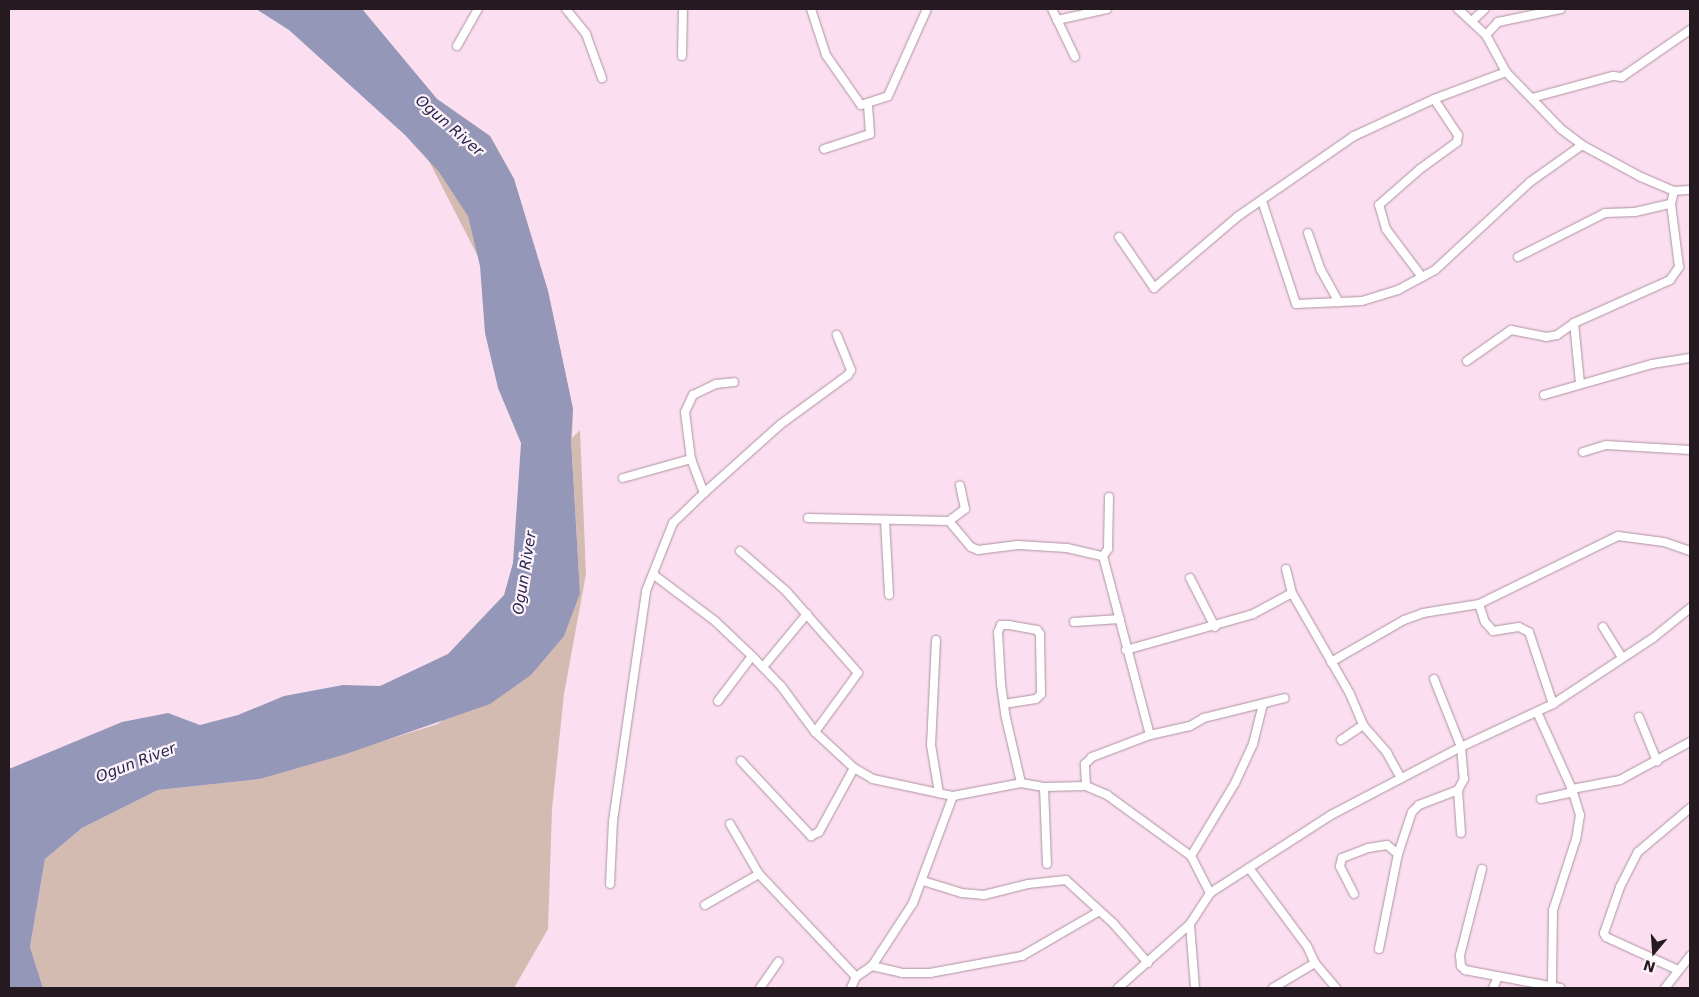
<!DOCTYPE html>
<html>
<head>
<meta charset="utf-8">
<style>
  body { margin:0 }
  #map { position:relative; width:1699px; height:997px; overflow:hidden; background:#fbdff0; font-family:"DejaVu Sans",sans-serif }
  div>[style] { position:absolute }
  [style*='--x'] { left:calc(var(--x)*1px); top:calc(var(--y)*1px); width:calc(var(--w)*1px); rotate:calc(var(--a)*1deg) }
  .green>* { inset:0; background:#d3bbb2 }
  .water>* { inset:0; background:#9497b8 }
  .roads { filter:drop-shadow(0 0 1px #ac92a2) drop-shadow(0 0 1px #ac92a2) }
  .minor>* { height:8px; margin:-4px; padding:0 4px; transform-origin:4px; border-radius:4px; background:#fff }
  span { translate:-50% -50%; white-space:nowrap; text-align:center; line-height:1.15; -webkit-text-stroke:4.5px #fdf2f8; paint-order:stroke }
  .water-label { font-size:15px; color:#252450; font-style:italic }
  .frame { position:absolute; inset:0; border:10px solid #241a20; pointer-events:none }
  .north { position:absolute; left:1629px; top:927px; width:50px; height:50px; -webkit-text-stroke:4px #fdf2f8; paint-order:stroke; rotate:198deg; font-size:14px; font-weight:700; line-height:20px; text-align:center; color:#241a20 }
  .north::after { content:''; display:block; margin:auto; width:18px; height:22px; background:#241a20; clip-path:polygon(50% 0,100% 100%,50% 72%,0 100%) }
</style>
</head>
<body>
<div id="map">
  <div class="green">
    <i style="clip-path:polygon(351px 9px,362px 9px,437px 99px,490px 136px,514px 179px,548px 291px,573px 409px,572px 438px,580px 430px,586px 574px,564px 694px,552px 809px,548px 929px,514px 988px,43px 988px,30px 947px,45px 859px,82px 828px,158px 790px,260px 779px,438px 724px,580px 593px,571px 438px)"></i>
  </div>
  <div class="water">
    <i style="clip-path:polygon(256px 9px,362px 9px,437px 99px,490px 136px,514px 179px,548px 291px,573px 409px,571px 439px,580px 593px,564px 636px,531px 675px,490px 704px,346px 754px,260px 779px,158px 790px,82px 828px,45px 859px,30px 947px,43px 988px,9px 988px,9px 769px,122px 722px,168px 713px,200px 725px,238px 715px,284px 696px,343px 685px,380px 686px,448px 654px,504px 595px,513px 563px,521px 443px,498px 388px,485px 333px,480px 266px,468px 216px,439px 172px,405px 135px,289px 30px)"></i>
  </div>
  <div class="roads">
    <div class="minor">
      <i style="--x:566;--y:9;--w:32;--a:51"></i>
      <i style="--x:586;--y:34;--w:47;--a:70"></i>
      <i style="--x:811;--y:9;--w:48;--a:71.9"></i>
      <i style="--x:826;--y:55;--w:61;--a:55"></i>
      <i style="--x:861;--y:105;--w:28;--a:-18"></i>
      <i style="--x:888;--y:96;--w:95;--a:-65.9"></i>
      <i style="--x:1052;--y:9;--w:53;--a:64.4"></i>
      <i style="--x:1458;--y:9;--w:38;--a:43"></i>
      <i style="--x:1486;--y:35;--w:42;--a:61.6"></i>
      <i style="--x:1506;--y:72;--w:79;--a:46"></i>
      <i style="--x:1561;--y:129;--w:26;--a:37"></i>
      <i style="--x:1582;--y:145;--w:67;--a:28.5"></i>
      <i style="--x:1641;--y:177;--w:36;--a:23"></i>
      <i style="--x:1674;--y:191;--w:16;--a:-4"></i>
      <i style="--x:1057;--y:20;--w:51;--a:-12.4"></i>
      <i style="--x:1473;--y:20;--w:16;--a:-43"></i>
      <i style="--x:1486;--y:35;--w:18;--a:-47"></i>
      <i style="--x:1498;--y:22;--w:64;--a:-11.7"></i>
      <i style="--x:457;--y:46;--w:43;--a:-60.4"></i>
      <i style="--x:682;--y:56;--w:47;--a:-88.8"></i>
      <i style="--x:1532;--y:98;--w:84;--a:-15.2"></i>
      <i style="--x:1613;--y:76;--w:9;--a:6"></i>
      <i style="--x:1622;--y:77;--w:83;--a:-34.7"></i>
      <i style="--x:824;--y:149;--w:48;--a:-18.1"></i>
      <i style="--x:870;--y:134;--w:31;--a:-94"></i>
      <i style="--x:1262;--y:201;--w:108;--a:71.7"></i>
      <i style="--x:1296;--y:304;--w:66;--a:-2.6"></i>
      <i style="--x:1362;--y:301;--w:38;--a:-17"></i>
      <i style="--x:1398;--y:290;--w:42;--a:-28.4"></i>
      <i style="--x:1435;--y:270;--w:129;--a:-42.8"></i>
      <i style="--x:1530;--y:182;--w:64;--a:-35.4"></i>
      <i style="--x:1308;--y:233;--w:39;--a:71"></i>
      <i style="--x:1321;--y:270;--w:37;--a:61"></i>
      <i style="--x:1119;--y:237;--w:62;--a:55.5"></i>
      <i style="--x:1154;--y:288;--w:109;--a:-40.5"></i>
      <i style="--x:1237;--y:217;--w:142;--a:-34.7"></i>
      <i style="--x:1354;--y:136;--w:88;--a:-24.8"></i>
      <i style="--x:1434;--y:99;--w:77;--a:-20.6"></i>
      <i style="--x:1518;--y:257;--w:97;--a:-26.8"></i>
      <i style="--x:1605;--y:213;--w:30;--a:-2"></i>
      <i style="--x:1635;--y:212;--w:37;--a:-13"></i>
      <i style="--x:1422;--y:277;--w:60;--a:-126.9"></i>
      <i style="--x:1386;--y:229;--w:25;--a:-106"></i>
      <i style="--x:1379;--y:205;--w:55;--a:-41.3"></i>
      <i style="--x:1420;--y:169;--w:46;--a:-36.1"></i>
      <i style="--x:1457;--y:142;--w:7;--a:-82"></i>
      <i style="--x:1458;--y:135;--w:43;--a:-123.7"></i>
      <i style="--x:1574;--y:323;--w:60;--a:84.3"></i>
      <i style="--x:1467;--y:361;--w:54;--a:-35.2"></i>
      <i style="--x:1511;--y:330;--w:36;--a:11"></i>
      <i style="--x:1546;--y:337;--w:11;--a:-10"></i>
      <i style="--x:1557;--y:335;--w:21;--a:-35"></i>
      <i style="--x:1574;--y:323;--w:105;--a:-24.1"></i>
      <i style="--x:1670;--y:280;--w:16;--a:-55"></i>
      <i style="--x:1679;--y:267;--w:64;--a:-97.2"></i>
      <i style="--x:1671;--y:204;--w:13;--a:-77"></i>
      <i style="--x:1544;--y:395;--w:112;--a:-16"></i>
      <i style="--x:1652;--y:364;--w:38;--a:-9"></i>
      <i style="--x:1583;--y:452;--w:24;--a:-17"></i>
      <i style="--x:1606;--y:445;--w:84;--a:3.4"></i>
      <i style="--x:623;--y:478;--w:71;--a:-15.6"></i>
      <i style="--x:704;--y:493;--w:36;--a:-111"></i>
      <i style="--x:691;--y:459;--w:47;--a:-97.3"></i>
      <i style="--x:685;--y:412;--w:19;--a:-65"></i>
      <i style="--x:693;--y:395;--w:25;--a:-26"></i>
      <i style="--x:716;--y:384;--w:18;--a:-6"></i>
      <i style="--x:808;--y:518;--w:141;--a:1.2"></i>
      <i style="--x:949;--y:521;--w:20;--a:-37"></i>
      <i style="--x:965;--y:509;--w:24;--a:-102"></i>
      <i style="--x:885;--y:520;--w:75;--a:86.9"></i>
      <i style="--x:949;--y:521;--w:34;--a:50"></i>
      <i style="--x:971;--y:547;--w:8;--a:23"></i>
      <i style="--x:978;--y:550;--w:40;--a:-7.1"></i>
      <i style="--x:1018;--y:545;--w:49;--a:3.5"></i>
      <i style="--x:1067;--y:548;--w:37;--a:13"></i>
      <i style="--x:740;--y:551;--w:61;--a:41"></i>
      <i style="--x:786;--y:591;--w:109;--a:48.7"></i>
      <i style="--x:858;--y:673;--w:73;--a:126.1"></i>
      <i style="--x:1103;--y:556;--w:185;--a:75.3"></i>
      <i style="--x:1103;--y:556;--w:9;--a:-54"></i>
      <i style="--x:1108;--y:549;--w:52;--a:-88.9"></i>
      <i style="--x:1286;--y:569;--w:25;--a:76"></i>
      <i style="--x:1292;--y:593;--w:116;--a:60.1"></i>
      <i style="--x:1350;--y:694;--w:34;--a:67"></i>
      <i style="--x:1363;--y:725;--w:37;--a:49"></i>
      <i style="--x:1387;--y:753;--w:29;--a:61"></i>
      <i style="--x:654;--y:575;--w:76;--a:37"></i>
      <i style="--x:715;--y:621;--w:51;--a:43.4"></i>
      <i style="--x:752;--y:656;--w:42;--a:46"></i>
      <i style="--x:781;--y:686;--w:57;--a:53.5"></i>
      <i style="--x:815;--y:732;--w:53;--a:42.7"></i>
      <i style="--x:854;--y:768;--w:22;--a:30"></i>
      <i style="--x:873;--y:779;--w:82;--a:12"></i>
      <i style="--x:953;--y:796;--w:69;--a:-10.8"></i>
      <i style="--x:1021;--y:783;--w:23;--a:10"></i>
      <i style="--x:1044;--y:787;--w:42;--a:-1.4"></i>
      <i style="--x:1086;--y:786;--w:23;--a:23"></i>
      <i style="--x:1107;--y:795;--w:104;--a:36"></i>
      <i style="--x:1191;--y:856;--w:42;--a:62.8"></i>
      <i style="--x:1190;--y:578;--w:55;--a:63"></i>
      <i style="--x:1479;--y:604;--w:19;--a:72"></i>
      <i style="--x:1485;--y:622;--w:12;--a:48"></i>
      <i style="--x:1493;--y:631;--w:26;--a:-9"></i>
      <i style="--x:1519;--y:627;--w:11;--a:27"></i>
      <i style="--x:1529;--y:632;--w:76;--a:71.6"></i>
      <i style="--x:1074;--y:622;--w:46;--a:-3.7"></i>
      <i style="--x:1603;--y:627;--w:36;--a:58"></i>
      <i style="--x:936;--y:640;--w:105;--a:92.7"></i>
      <i style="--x:931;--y:745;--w:49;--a:80.5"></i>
      <i style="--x:1126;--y:650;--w:132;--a:-15.8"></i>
      <i style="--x:1253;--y:614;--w:44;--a:-28.3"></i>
      <i style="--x:1331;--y:662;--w:84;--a:-29.9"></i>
      <i style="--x:1404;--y:620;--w:20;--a:-20"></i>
      <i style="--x:1423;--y:613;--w:57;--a:-9.1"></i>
      <i style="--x:1479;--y:604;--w:155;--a:-26.1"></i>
      <i style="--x:1618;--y:536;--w:46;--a:7.4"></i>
      <i style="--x:1664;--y:542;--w:28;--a:19"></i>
      <i style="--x:763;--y:667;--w:69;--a:-50.3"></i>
      <i style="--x:1434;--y:679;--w:73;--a:68.3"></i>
      <i style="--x:1461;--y:747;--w:32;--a:85"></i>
      <i style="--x:1464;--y:779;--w:13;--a:119"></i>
      <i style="--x:1458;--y:790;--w:43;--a:86"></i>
      <i style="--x:718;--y:701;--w:56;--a:-52.9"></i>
      <i style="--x:1004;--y:704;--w:32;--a:-9"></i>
      <i style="--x:1036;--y:699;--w:7;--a:-45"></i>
      <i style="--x:1041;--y:694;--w:60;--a:-91"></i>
      <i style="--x:1040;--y:634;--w:5;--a:-127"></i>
      <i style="--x:1037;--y:630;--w:28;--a:-170"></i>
      <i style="--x:1009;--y:625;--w:8;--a:180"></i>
      <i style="--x:1001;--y:625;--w:8;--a:113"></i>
      <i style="--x:998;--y:632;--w:52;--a:86.7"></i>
      <i style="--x:1001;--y:684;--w:30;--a:82"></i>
      <i style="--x:1005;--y:714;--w:71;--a:76.9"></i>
      <i style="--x:1537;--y:712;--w:85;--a:65.6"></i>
      <i style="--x:1572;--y:789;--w:27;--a:73"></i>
      <i style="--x:1580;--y:815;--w:24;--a:99"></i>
      <i style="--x:1576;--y:839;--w:75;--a:107.9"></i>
      <i style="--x:1553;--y:910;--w:75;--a:90.8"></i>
      <i style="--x:1639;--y:717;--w:48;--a:67.8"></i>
      <i style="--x:1341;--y:740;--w:27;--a:-34"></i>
      <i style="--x:741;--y:761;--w:103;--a:47"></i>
      <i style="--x:811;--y:836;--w:9;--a:-27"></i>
      <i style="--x:819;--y:832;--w:73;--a:-61.3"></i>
      <i style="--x:1086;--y:786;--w:22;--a:-93"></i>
      <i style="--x:1085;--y:764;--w:10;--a:-45"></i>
      <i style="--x:1092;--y:757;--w:62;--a:-20.8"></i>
      <i style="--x:1150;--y:735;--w:41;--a:-12.7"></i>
      <i style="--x:1190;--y:726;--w:16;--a:-30"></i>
      <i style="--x:1204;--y:718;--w:83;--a:-13.9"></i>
      <i style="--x:1044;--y:787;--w:77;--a:87.8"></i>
      <i style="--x:1541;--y:799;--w:29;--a:-12"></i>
      <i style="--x:1569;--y:793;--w:5;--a:-53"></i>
      <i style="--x:1572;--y:789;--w:49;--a:-10.6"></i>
      <i style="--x:1620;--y:780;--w:80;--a:-28.5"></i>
      <i style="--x:730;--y:824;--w:58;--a:59.9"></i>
      <i style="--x:759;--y:874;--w:141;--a:46.7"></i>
      <i style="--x:1191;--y:856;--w:85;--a:-58.9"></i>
      <i style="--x:1235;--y:783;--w:43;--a:-65.2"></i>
      <i style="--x:1253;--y:744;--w:41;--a:-76"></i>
      <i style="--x:1249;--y:868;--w:97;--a:53.4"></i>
      <i style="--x:1307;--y:946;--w:19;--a:65"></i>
      <i style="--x:1315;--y:963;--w:33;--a:50"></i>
      <i style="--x:1482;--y:869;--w:89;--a:104.3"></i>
      <i style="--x:1460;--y:955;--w:11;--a:85"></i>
      <i style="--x:1461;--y:966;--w:6;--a:45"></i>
      <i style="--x:1465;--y:970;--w:97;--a:10.7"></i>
      <i style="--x:923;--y:881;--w:41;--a:17.1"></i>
      <i style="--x:962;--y:893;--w:22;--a:5"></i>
      <i style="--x:984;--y:895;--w:45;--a:-14"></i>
      <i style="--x:1028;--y:884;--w:38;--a:-6"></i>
      <i style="--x:1066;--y:880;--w:64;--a:42.5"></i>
      <i style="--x:1113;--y:923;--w:53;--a:48.8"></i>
      <i style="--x:610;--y:884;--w:63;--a:-87.3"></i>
      <i style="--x:613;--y:821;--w:232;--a:-81.8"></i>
      <i style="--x:646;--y:591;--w:52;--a:-68.4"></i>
      <i style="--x:665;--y:543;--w:22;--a:-68"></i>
      <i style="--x:673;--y:523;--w:43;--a:-44.1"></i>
      <i style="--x:704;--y:493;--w:103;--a:-41.9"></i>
      <i style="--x:781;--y:424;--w:83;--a:-36.2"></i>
      <i style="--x:848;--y:375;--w:6;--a:-59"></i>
      <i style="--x:851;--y:370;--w:38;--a:-112"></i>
      <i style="--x:1354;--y:894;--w:31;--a:-117"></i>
      <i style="--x:1340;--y:866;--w:8;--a:-76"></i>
      <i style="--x:1342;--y:858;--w:28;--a:-21"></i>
      <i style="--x:1368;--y:848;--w:19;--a:-9"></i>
      <i style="--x:1387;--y:845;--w:14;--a:39"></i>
      <i style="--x:705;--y:905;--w:62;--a:-29.9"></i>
      <i style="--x:1379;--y:949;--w:97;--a:-78.7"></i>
      <i style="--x:1398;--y:854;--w:44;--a:-71.6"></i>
      <i style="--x:1412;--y:812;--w:10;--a:-45"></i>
      <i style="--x:1419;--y:805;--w:42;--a:-21"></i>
      <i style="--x:872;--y:966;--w:31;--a:13"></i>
      <i style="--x:902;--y:973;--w:28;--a:0"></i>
      <i style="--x:930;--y:973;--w:94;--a:-10.5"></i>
      <i style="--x:1022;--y:956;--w:88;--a:-30.1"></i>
      <i style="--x:1678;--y:970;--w:79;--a:-155.4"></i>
      <i style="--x:1606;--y:937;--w:4;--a:-117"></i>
      <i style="--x:1604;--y:933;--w:49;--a:-70.8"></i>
      <i style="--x:1620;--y:887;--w:39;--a:-63"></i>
      <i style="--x:1638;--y:852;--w:68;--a:-40.2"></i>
      <i style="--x:760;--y:988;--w:32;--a:-55"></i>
      <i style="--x:851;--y:988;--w:12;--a:-66"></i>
      <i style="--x:856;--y:977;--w:19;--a:-35"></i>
      <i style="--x:872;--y:966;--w:75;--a:-56.9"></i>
      <i style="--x:913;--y:903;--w:114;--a:-69.5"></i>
      <i style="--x:1118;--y:988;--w:96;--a:-41.6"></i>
      <i style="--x:1195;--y:988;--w:64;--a:-94.5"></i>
      <i style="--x:1190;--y:924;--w:37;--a:-57"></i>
      <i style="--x:1210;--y:893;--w:144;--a:-32.8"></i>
      <i style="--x:1331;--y:815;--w:147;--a:-27.6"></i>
      <i style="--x:1461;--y:747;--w:102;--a:-25.1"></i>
      <i style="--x:1553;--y:704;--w:120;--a:-33.4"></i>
      <i style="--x:1653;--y:638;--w:48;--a:-39"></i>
      <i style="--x:1273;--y:988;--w:49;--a:-30.8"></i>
      <i style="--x:1493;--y:988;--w:12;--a:-66"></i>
      <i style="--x:1665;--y:988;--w:41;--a:-52"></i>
    </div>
  </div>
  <div class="water-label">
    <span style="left:449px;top:126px;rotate:41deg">Ogun River</span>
    <span style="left:525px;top:573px;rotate:-81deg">Ogun River</span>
    <span style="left:136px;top:763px;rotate:-21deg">Ogun River</span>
  </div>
  <div class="frame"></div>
  <div class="north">N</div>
</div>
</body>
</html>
